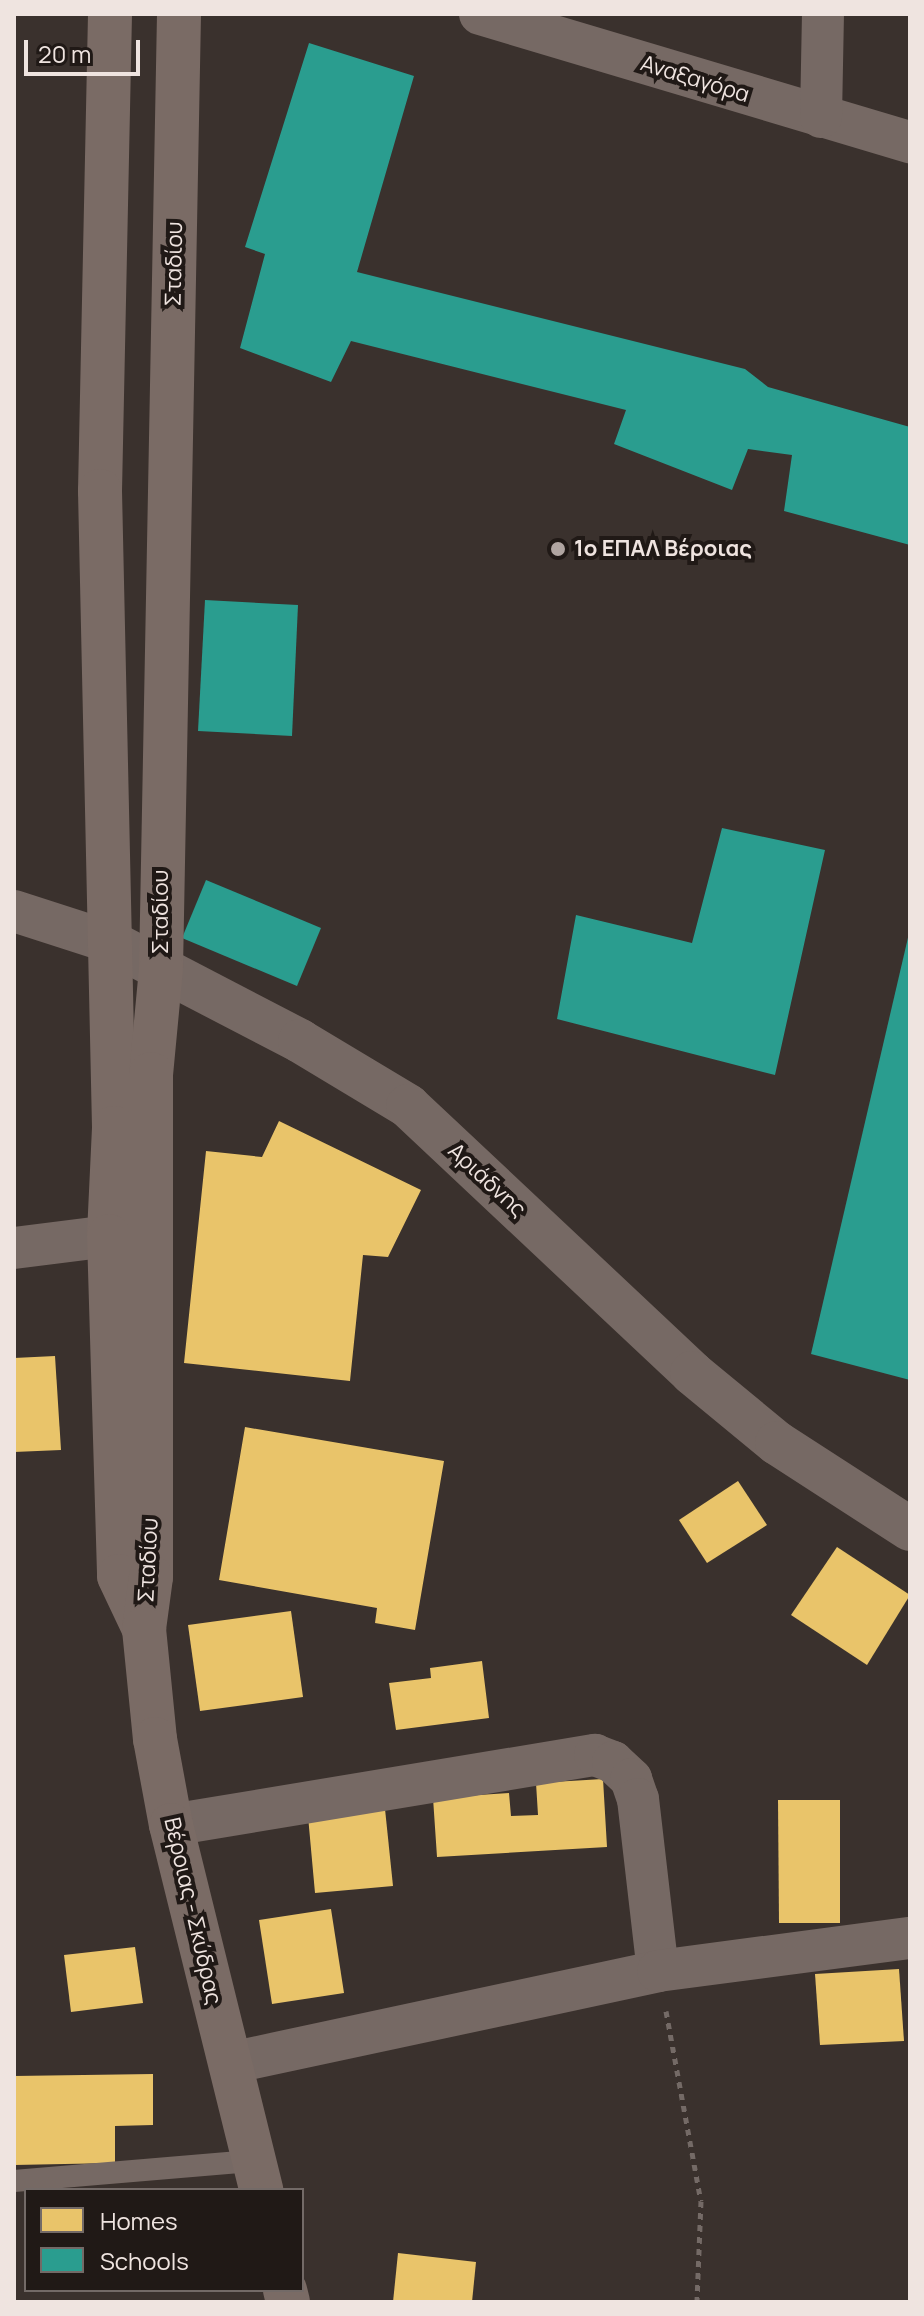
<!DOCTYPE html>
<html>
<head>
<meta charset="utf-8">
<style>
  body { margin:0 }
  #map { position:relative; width:924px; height:2316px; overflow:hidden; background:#3a312d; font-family:Manrope,sans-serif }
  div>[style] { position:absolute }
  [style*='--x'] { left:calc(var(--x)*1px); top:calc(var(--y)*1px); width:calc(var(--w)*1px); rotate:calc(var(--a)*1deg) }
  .homes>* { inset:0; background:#e9c46a }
  .schools>* { inset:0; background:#2a9d8f }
  .path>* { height:5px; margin-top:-2.5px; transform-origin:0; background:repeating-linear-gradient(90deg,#746a66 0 6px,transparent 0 12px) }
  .service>* { height:22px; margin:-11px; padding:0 11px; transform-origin:11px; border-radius:11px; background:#766964 }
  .minor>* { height:42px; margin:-21px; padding:0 21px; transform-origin:21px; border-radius:21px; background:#766964 }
  .tertiary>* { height:44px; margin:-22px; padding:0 22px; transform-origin:22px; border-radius:22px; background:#766964 }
  .secondary>* { height:44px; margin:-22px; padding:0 22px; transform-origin:22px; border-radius:22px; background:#7a6b65 }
  .dots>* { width:22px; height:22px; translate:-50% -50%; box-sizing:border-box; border:4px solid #201916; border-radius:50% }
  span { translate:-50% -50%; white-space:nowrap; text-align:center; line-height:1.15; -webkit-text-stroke:8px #201916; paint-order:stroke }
  .street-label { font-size:22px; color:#efe4e0 }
  .poi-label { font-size:22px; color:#efe4e0; font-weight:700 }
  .left { translate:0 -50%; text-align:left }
  .frame { position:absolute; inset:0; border:16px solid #efe4e0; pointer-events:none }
  .legend { position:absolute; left:24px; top:2188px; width:280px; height:104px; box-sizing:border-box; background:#201916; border:2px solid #736a67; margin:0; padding:10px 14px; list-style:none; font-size:24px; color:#efe4e0 }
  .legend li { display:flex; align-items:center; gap:16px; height:40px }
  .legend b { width:40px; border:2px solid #736a67 }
  .scale { position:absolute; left:24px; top:40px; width:116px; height:36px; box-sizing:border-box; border:4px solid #efe4e0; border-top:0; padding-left:10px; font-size:24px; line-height:28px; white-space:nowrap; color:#efe4e0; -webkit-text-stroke:6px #201916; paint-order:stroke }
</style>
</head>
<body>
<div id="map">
  <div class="homes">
    <i style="clip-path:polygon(279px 1121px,421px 1190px,388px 1257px,363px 1255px,350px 1381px,184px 1363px,206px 1151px,262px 1157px)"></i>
    <i style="clip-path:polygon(55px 1356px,61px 1450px,14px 1452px,14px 1358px)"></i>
    <i style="clip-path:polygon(245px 1427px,444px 1461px,415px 1630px,375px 1623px,377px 1608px,219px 1580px)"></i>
    <i style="clip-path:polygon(738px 1481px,767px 1525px,707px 1563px,679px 1520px)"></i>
    <i style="clip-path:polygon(837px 1547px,910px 1595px,867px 1665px,791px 1615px)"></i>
    <i style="clip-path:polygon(291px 1611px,303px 1697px,200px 1711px,188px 1625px)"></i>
    <i style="clip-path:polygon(482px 1661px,489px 1718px,396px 1730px,389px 1683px,431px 1678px,430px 1668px)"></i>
    <i style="clip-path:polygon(603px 1779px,607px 1847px,437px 1857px,433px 1798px,509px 1793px,511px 1816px,538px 1815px,536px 1783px)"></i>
    <i style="clip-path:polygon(778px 1800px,840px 1800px,840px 1923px,779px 1923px)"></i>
    <i style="clip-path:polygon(385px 1809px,393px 1886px,315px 1893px,308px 1816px)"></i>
    <i style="clip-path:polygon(331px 1909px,344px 1993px,272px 2004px,259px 1920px)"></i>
    <i style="clip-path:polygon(135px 1947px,143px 2003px,71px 2012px,64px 1955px)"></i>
    <i style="clip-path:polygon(899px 1969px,904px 2041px,820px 2045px,815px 1974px)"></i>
    <i style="clip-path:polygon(153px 2074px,153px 2125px,115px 2126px,115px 2163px,14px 2165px,14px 2076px)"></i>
    <i style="clip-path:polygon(398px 2253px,476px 2262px,472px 2302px,393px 2302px)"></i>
  </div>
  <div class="schools">
    <i style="clip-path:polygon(309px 43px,414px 76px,357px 272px,745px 369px,768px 387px,910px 427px,910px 545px,784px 511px,792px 455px,748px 449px,732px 490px,614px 444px,626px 410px,351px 341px,331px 382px,240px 348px,265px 254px,245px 247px)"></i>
    <i style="clip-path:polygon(205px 600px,298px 605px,292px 736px,198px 731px)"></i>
    <i style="clip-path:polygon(722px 828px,825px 850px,775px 1075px,557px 1019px,576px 915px,692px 943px)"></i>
    <i style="clip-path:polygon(206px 880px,321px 928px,297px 986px,182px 938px)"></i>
    <i style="clip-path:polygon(910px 929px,910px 1380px,811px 1354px)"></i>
  </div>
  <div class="path">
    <i style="--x:666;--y:2011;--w:193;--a:79.6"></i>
    <i style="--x:701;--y:2201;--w:101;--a:92.3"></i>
  </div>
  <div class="service">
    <i style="--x:14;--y:2181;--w:241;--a:-4.8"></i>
  </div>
  <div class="minor">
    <i style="--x:480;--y:14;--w:449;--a:16.6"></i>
    <i style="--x:821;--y:117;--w:103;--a:-88.9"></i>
    <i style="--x:14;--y:911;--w:101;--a:17.9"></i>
    <i style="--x:14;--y:1248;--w:96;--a:-7.2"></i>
    <i style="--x:171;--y:1825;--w:430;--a:-9.4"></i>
    <i style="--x:595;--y:1755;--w:19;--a:21"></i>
    <i style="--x:613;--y:1762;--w:25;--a:43"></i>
    <i style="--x:631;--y:1779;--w:21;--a:71"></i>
    <i style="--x:638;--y:1799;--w:173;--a:83.4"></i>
    <i style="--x:230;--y:2063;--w:438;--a:-12.1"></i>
    <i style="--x:658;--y:1971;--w:254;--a:-7.5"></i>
  </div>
  <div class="tertiary">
    <i style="--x:110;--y:942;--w:214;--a:27.5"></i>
    <i style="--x:300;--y:1041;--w:126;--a:31"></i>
    <i style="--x:408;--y:1106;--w:390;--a:43.2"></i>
    <i style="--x:692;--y:1373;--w:110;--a:39.5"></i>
    <i style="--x:777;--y:1443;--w:158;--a:32.9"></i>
  </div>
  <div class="secondary">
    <i style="--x:110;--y:14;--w:477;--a:91.2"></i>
    <i style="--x:100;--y:491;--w:637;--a:88.74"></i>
    <i style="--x:114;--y:1128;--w:108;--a:92.7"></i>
    <i style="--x:109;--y:1236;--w:340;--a:88.3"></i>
    <i style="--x:119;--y:1576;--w:59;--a:64.7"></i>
    <i style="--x:179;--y:14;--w:955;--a:91.08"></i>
    <i style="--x:161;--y:969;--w:105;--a:95.4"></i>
    <i style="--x:151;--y:1074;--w:503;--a:90"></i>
    <i style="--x:151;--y:1577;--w:52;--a:97.7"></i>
    <i style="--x:144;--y:1629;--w:111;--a:84.3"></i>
    <i style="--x:155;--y:1739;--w:87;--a:79.5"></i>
    <i style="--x:171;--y:1825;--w:376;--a:76.1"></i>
    <i style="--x:285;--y:2290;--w:12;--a:76"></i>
  </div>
  <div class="dots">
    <i style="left:558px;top:549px;background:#b0a5a1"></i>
  </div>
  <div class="street-label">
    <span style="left:695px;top:79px;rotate:17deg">Αναξαγόρα</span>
    <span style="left:174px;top:264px;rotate:-89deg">Σταδίου</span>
    <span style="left:161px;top:912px;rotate:-90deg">Σταδίου</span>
    <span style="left:487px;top:1180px;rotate:43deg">Αριάδνης</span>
    <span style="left:148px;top:1560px;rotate:-87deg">Σταδίου</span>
    <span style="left:193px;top:1911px;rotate:77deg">Βέροιας - Σκύδρας</span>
  </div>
  <div class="poi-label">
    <span class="left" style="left:574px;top:549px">1ο ΕΠΑΛ Βέροιας</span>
  </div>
  <div class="frame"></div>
  <ul class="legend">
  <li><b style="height:22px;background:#e9c46a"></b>Homes</li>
  <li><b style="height:22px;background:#2a9d8f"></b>Schools</li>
  </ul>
  <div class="scale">20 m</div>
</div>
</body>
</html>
